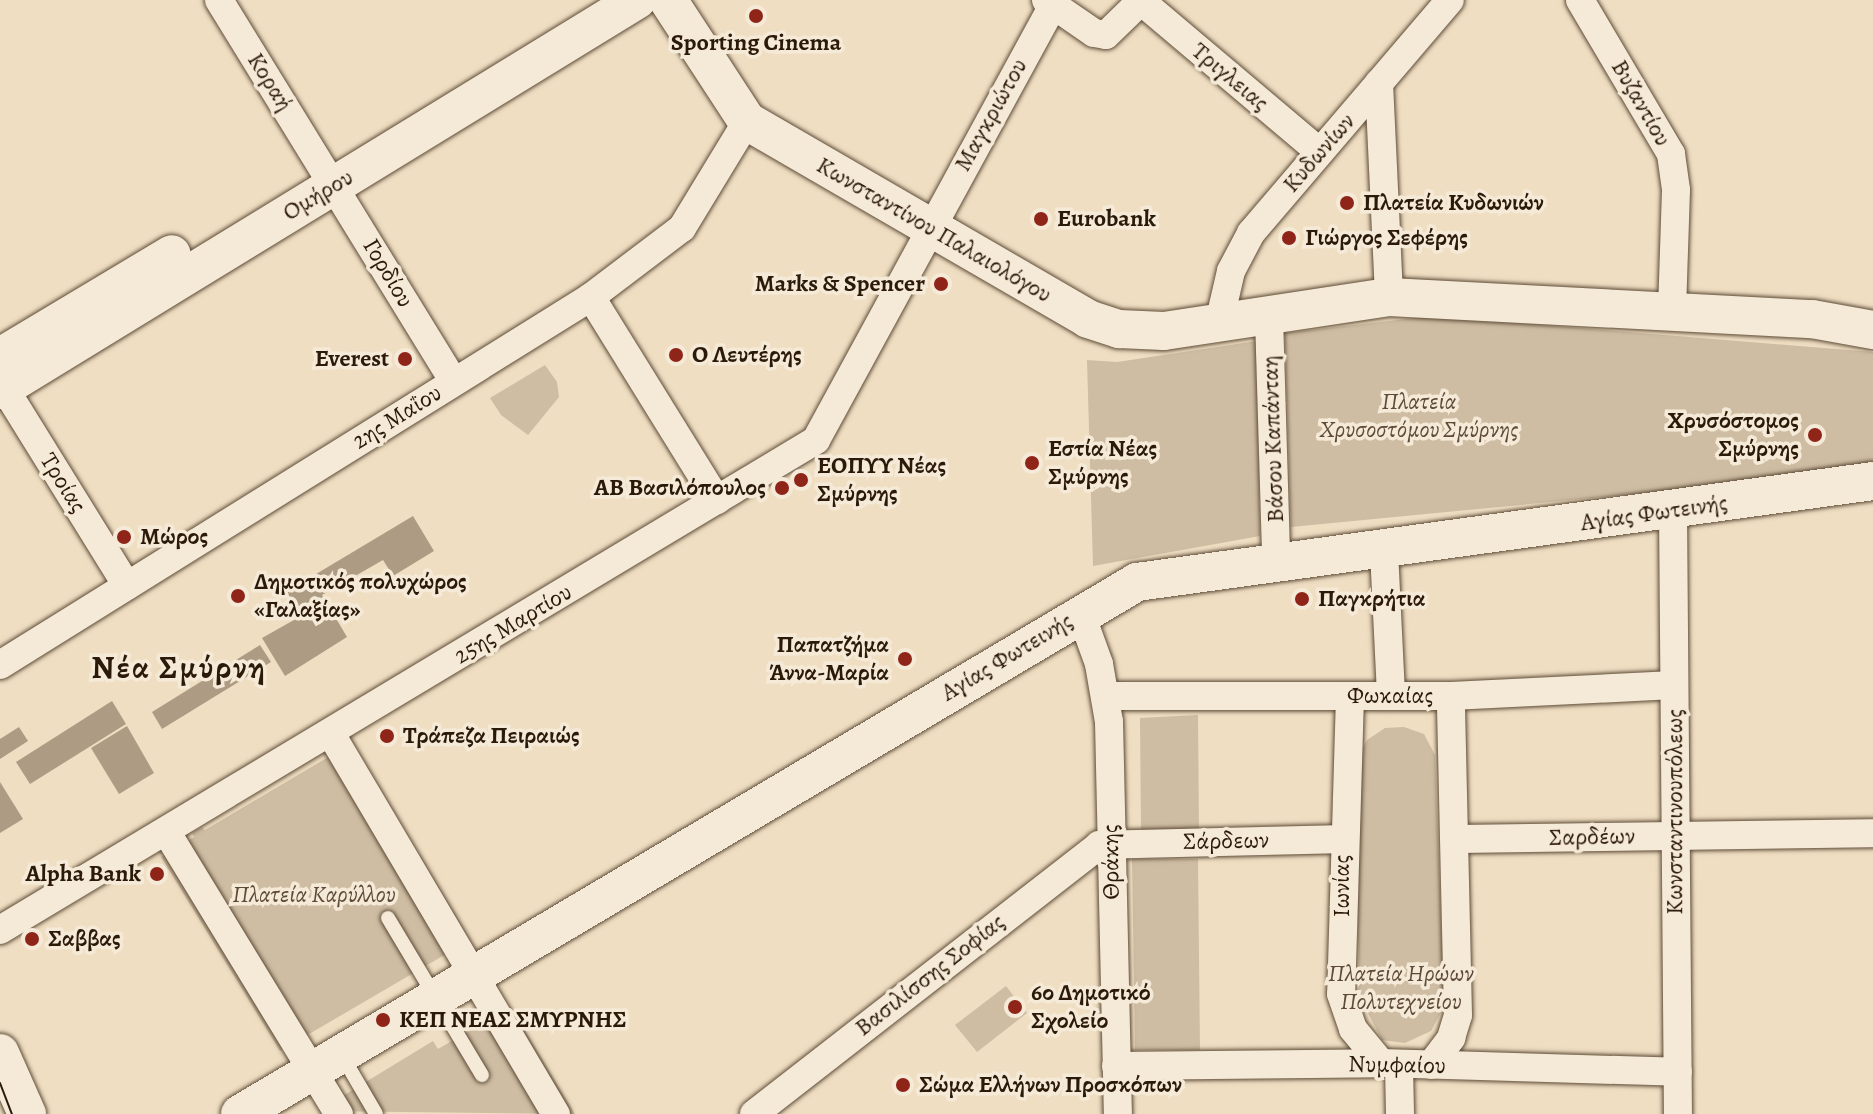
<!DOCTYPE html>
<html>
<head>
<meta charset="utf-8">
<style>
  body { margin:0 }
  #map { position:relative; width:1873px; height:1114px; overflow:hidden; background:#efdec2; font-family:Alegreya,serif }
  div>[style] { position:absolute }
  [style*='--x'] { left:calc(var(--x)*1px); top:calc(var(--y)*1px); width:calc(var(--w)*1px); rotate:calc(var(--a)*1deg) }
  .green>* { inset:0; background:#cebda3 }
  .water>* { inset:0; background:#ad9b83 }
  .roads { filter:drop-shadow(0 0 2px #5d4b37) drop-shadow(0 0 2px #5d4b37) }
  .lane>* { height:14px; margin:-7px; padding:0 7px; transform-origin:7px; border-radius:7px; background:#f5ead7 }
  .street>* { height:28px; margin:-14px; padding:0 14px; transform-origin:14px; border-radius:14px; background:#f5ead7 }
  .secondary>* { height:38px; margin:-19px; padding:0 19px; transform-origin:19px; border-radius:19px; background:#f5ead7 }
  .tram>* { height:2px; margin:-1px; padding:0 1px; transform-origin:1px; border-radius:1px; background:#2c1a09 }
  .dots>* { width:22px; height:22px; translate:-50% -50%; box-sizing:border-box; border:4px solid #f5ead7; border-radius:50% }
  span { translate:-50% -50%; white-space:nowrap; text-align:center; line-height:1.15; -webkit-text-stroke:7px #f5ead7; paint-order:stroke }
  .poi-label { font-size:24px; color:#2c1a09; font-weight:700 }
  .left { translate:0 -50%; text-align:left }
  .right { translate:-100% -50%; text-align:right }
  .street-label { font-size:24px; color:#2c1a09 }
  .park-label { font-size:24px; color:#5d4b37; font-style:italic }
  .district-label { font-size:32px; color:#2c1a09; font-weight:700; letter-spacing:2px }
</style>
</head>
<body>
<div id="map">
  <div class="green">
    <i style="clip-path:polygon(1432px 316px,1873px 352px,1873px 471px,1291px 527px,1285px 333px)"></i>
    <i style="clip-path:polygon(1257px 341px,1260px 536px,1093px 566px,1087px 360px,1117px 362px)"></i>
    <i style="clip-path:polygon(545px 365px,557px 382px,559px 397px,528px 435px,501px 415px,490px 398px)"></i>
    <i style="clip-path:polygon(1198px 715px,1199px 831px,1141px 832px,1140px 718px)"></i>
    <i style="clip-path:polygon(1404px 727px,1424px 734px,1435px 755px,1444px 1007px,1431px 1031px,1405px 1043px,1382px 1040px,1359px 996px,1356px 759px,1367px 740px,1385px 728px)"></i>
    <i style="clip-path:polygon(352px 743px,470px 940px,280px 1051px,161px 857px,194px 837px,192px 833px,202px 827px,205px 830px)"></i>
    <i style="clip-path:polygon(1132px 859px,1198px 859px,1200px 1050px,1135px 1050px)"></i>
    <i style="clip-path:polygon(1006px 986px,1027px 1013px,977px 1052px,955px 1025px)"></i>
    <i style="clip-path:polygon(511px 1007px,575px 1114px,318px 1111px,433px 1041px,438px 1049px)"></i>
  </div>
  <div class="water">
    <i style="clip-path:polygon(413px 516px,434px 551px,393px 576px,383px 560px,322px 595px,347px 637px,285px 676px,262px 638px,301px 616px,286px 592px)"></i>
    <i style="clip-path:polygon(260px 645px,271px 662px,162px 729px,152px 712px)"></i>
    <i style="clip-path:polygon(112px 701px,126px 724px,30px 784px,16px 762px)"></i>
    <i style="clip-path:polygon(127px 726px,154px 773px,119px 794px,91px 748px)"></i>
    <i style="clip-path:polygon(19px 727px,28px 741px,0 759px,0 739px)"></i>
    <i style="clip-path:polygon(0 782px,23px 819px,0 833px)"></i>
  </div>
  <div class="roads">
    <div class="lane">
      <i style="--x:388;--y:918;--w:183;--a:59.1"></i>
      <i style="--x:341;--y:1054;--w:69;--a:59.7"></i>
    </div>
    <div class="street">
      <i style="--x:219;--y:0;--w:448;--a:58.4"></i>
      <i style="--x:1046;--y:0;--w:58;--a:34.5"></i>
      <i style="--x:1094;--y:33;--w:12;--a:9"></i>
      <i style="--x:1106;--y:35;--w:50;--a:-44.2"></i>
      <i style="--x:1580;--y:0;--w:179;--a:59.4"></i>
      <i style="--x:1671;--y:154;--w:36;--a:82"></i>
      <i style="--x:1676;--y:190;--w:121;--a:91.9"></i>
      <i style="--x:1141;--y:1;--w:234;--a:40.2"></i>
      <i style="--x:1379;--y:83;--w:214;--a:87.3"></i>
      <i style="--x:591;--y:297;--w:239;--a:58.2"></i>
      <i style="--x:1269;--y:317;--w:243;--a:88.3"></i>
      <i style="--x:1219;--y:323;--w:53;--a:-77"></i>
      <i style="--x:1231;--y:271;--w:43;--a:-62.2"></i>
      <i style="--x:1251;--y:233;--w:306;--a:-49.5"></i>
      <i style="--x:0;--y:381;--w:241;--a:58.2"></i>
      <i style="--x:1673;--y:510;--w:604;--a:89.53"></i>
      <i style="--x:1384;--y:551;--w:145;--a:87.2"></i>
      <i style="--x:1081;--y:614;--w:53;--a:70.2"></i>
      <i style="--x:1099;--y:664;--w:59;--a:80.2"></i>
      <i style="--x:1109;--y:722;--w:392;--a:88.7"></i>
      <i style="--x:0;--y:665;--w:696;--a:-31.91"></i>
      <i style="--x:591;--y:297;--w:114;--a:-37.2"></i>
      <i style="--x:682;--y:228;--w:125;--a:-58.7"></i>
      <i style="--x:1106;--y:696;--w:345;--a:0"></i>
      <i style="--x:1451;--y:696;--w:223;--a:-2.8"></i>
      <i style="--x:1350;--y:696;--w:298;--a:91.7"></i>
      <i style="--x:1341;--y:994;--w:37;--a:71"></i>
      <i style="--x:1353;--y:1029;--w:44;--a:50.5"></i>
      <i style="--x:331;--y:734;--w:442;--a:59.4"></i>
      <i style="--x:166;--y:831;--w:332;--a:58.6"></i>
      <i style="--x:1455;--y:839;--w:418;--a:-0.8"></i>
      <i style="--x:0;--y:930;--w:952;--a:-30.98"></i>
      <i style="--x:816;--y:440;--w:494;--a:-61.4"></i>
      <i style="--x:1431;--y:1065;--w:34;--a:-53"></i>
      <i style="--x:1451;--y:1038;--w:24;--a:-73"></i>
      <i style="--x:1458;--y:1015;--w:319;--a:-91.3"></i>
      <i style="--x:1116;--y:1066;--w:265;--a:-0.6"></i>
      <i style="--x:1381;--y:1063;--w:297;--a:1.7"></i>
      <i style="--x:1399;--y:1066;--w:48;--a:88.8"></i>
      <i style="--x:754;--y:1114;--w:437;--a:-37.9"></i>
      <i style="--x:1099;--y:845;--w:243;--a:-1.4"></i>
    </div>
    <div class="secondary">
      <i style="--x:668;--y:0;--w:145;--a:56.9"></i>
      <i style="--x:747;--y:121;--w:394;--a:30.1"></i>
      <i style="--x:1088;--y:319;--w:33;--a:18"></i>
      <i style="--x:1119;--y:329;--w:45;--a:2.5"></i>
      <i style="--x:1164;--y:331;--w:228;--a:-8.6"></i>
      <i style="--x:1389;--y:297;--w:424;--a:3"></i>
      <i style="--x:1812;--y:319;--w:62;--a:10.2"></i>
      <i style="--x:0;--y:357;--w:200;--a:-30.9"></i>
      <i style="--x:0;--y:390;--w:747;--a:-31.48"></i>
      <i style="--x:0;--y:1053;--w:67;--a:66.1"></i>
      <i style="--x:240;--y:1114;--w:1043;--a:-30.67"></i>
      <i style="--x:1137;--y:582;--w:743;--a:-7.81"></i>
    </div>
  </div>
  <div class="tram">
    <i style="--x:0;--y:1083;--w:33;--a:69"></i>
  </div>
  <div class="dots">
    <i style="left:756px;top:16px;background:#8f2418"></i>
    <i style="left:1347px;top:203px;background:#8f2418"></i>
    <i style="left:1041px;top:219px;background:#8f2418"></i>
    <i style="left:1289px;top:238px;background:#8f2418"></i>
    <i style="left:941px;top:284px;background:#8f2418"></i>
    <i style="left:676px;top:355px;background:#8f2418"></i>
    <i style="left:405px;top:359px;background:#8f2418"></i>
    <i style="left:1815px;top:435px;background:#8f2418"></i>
    <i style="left:1032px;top:463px;background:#8f2418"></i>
    <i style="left:801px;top:480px;background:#8f2418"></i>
    <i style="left:782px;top:488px;background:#8f2418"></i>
    <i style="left:124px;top:537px;background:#8f2418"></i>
    <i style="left:238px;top:596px;background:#8f2418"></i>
    <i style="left:1302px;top:599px;background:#8f2418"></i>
    <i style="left:905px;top:659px;background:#8f2418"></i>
    <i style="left:387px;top:736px;background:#8f2418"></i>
    <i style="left:157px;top:874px;background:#8f2418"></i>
    <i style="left:32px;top:939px;background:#8f2418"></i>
    <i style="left:1015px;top:1007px;background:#8f2418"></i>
    <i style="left:383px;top:1020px;background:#8f2418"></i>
    <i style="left:903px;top:1085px;background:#8f2418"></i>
  </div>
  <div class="poi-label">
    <span style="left:756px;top:43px">Sporting Cinema</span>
    <span class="left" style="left:1363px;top:203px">Πλατεία Κυδωνιών</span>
    <span class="left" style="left:1057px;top:219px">Eurobank</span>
    <span class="left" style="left:1305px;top:238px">Γιώργος Σεφέρης</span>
    <span class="right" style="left:925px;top:284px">Marks &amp; Spencer</span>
    <span class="left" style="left:692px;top:355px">Ο Λευτέρης</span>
    <span class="right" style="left:389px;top:359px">Everest</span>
    <span class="right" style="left:1799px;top:435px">Χρυσόστομος<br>Σμύρνης</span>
    <span class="left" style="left:1048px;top:463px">Εστία Νέας<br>Σμύρνης</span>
    <span class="left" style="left:817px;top:480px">ΕΟΠΥΥ Νέας<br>Σμύρνης</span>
    <span class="right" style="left:766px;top:488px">ΑΒ Βασιλόπουλος</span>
    <span class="left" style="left:140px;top:537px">Μώρος</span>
    <span class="left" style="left:254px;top:596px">Δημοτικός πολυχώρος<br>«Γαλαξίας»</span>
    <span class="left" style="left:1318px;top:599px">Παγκρήτια</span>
    <span class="right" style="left:889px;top:659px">Παπατζήμα<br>Άννα-Μαρία</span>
    <span class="left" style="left:403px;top:736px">Τράπεζα Πειραιώς</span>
    <span class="right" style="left:141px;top:874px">Alpha Bank</span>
    <span class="left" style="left:48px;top:939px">Σαββας</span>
    <span class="left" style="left:1031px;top:1007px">6ο Δημοτικό<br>Σχολείο</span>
    <span class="left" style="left:399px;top:1020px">ΚΕΠ ΝΕΑΣ ΣΜΥΡΝΗΣ</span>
    <span class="left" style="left:919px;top:1085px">Σώμα Ελλήνων Προσκόπων</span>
  </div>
  <div class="street-label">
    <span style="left:1230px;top:77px;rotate:40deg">Τριγλειας</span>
    <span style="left:270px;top:82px;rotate:58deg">Κοραή</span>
    <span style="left:1641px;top:103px;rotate:60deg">Βυζαντίου</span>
    <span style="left:991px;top:115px;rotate:-61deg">Μαγκριώτου</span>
    <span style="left:1319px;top:153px;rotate:-49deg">Κυδωνίων</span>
    <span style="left:318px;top:195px;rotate:-31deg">Ομήρου</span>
    <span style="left:934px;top:230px;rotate:30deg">Κωνσταντίνου Παλαιολόγου</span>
    <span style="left:388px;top:273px;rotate:59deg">Γορδίου</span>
    <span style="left:397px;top:417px;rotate:-32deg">2ης Μαΐου</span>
    <span style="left:1273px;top:439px;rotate:-92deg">Βάσου Καπάνταη</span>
    <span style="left:63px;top:483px;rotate:58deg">Τροίας</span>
    <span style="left:1654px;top:513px;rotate:-8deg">Αγίας Φωτεινής</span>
    <span style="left:513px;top:624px;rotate:-31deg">25ης Μαρτίου</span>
    <span style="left:1007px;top:657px;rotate:-31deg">Αγίας Φωτεινής</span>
    <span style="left:1390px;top:696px">Φωκαίας</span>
    <span style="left:1675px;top:812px;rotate:-90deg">Κωνσταντινουπόλεως</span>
    <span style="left:1592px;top:837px;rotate:-1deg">Σαρδέων</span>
    <span style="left:1226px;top:841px;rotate:-1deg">Σάρδεων</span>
    <span style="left:1111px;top:862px;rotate:-91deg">Θράκης</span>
    <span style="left:1342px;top:886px;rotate:-90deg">Ιωνίας</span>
    <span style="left:930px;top:975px;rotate:-38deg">Βασιλίσσης Σοφίας</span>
    <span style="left:1397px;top:1065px;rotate:1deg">Νυμφαίου</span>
  </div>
  <div class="park-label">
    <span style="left:1419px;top:416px">Πλατεία<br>Χρυσοστόμου Σμύρνης</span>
    <span style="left:314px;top:895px">Πλατεία Καρύλλου</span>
    <span style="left:1401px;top:988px">Πλατεία Ηρώων<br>Πολυτεχνείου</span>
  </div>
  <div class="district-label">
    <span style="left:179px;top:667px">Νέα Σμύρνη</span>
  </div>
</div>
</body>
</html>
